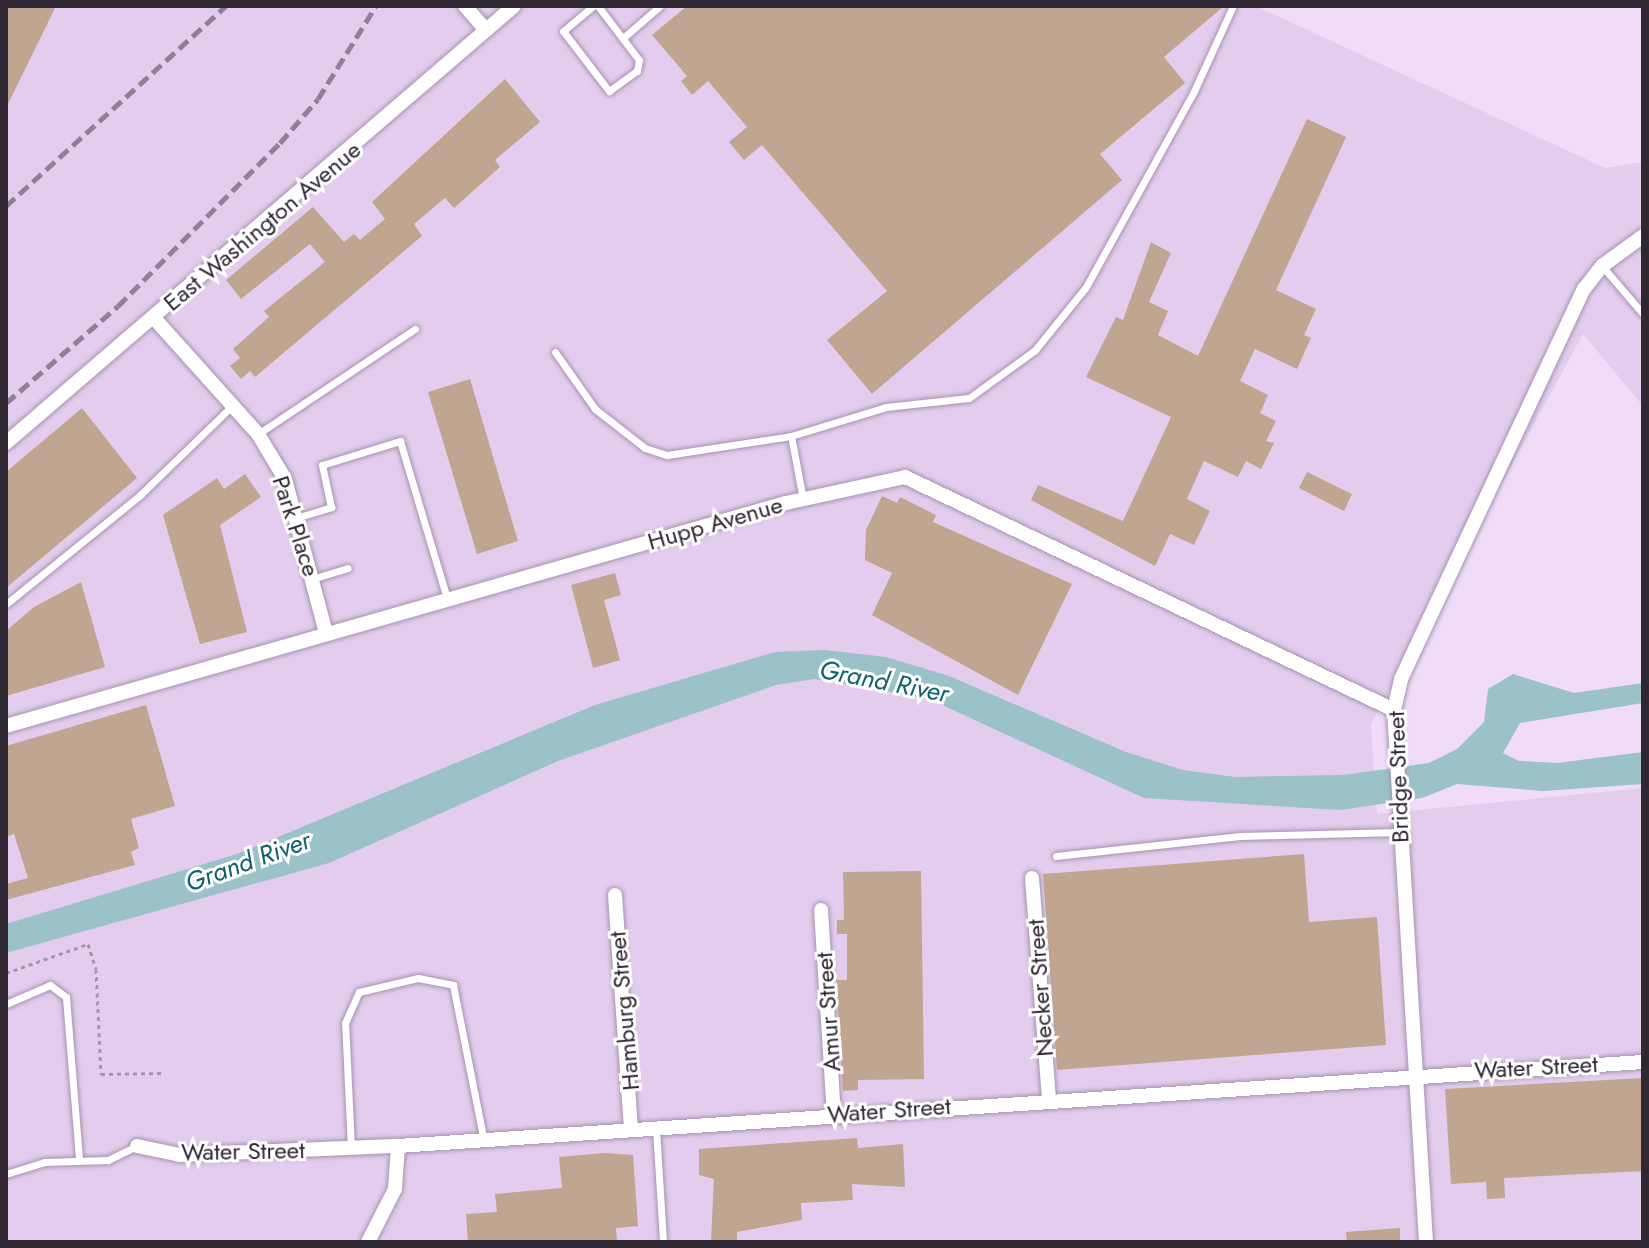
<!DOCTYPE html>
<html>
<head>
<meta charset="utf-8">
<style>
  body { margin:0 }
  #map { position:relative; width:1649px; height:1248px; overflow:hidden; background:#f0dcf8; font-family:Jost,sans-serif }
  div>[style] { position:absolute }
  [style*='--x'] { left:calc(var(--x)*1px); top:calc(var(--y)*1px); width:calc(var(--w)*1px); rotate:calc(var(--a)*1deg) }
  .built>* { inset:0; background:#e3cced }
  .water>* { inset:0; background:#9ac2c8 }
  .building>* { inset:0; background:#c0a690 }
  .path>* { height:3px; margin-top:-1.5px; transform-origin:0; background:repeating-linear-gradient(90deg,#a596ab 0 4px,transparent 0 8px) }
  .roads { filter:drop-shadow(0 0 2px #a693ad) drop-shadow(0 0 2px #a693ad) }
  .lane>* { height:7px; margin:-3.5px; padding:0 3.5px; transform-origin:3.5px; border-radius:3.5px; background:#fff }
  .street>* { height:14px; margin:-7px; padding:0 7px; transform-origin:7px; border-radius:7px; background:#fff }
  .rail>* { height:5px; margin-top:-2.5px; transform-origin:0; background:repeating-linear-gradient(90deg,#8f8195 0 12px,transparent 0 18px) }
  span { translate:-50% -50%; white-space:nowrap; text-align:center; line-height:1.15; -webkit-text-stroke:6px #fff; paint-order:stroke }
  .street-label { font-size:24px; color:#2f2732 }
  .water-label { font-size:26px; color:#0f616b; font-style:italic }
  .frame { position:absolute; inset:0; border:8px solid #2f2732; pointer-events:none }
</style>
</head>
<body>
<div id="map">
  <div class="built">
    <i style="clip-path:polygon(6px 6px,1256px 6px,1605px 168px,1643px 162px,1643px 406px,1583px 334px,1371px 724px,1377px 814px,1643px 788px,1643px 1242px,6px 1242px)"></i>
  </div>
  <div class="water">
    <i style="clip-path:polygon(824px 650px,886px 657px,949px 676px,1126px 752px,1183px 770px,1235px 777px,1343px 775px,1429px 763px,1457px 749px,1484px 722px,1488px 689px,1513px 674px,1574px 693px,1643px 683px,1643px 703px,1520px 723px,1503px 753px,1519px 761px,1557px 763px,1643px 752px,1643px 784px,1543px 791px,1457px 784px,1422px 798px,1340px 810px,1144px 798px,927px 698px,814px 679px,776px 685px,558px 761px,329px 863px,6px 953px,6px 924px,237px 854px,595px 705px,775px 652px)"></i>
  </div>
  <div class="building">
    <i style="clip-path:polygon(6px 6px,56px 6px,6px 108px)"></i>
    <i style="clip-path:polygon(687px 6px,1224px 6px,1164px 57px,1185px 83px,1100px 154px,1122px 180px,872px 394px,827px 340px,887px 291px,762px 145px,744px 160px,729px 142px,747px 127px,708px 81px,692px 95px,681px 81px,687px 76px,652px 35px)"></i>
    <i style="clip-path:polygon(505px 79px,540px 122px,495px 160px,500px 167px,454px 208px,445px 198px,414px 224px,422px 236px,255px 377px,250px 371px,241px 379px,230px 366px,240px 358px,233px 349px,269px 317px,264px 311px,325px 262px,310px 244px,241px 299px,226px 280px,313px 207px,344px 242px,354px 234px,360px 240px,385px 219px,372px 202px)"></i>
    <i style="clip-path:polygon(1307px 119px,1346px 137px,1276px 290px,1316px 309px,1304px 335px,1311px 338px,1297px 369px,1255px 349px,1240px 381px,1268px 395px,1260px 413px,1276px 421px,1266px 441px,1274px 443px,1261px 469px,1246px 461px,1238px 477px,1204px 461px,1187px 499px,1210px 511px,1194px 545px,1170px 534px,1155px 566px,1031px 500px,1038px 485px,1123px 521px,1171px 417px,1086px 377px,1116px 317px,1123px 320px,1151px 242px,1171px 253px,1149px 302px,1168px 311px,1158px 335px,1198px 356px)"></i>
    <i style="clip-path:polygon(470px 379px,518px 541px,477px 554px,428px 392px)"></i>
    <i style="clip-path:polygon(82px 408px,137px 478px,6px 588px,6px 472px)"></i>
    <i style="clip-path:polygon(1307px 472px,1352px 494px,1344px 511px,1299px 488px)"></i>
    <i style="clip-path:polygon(245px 474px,261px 497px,220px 525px,247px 632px,200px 644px,163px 515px,217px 478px,224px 489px)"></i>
    <i style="clip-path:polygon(882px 496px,897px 503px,900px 497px,936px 515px,933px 522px,1072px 584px,1018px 695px,872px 615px,892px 573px,865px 560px,866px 530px)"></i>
    <i style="clip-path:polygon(615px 573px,621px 595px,604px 600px,620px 660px,593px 668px,571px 585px)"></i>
    <i style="clip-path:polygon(81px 582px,105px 667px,6px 696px,6px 631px,34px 607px)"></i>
    <i style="clip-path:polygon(146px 705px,175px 806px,131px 819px,139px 848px,131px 852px,135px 865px,6px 900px,6px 884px,28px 878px,14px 834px,6px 837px,6px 746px)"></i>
    <i style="clip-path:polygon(1304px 854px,1309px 922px,1377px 917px,1386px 1045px,1057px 1070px,1043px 874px)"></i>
    <i style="clip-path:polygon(921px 871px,924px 1079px,858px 1080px,858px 1090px,843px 1091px,836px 980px,847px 980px,847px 934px,837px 934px,837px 920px,844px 920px,843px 872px)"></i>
    <i style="clip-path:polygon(1643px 1078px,1643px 1171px,1504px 1178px,1505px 1198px,1487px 1199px,1486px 1182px,1451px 1184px,1445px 1089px)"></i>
    <i style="clip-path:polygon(857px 1138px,858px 1148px,903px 1144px,905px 1187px,852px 1184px,853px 1200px,801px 1203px,802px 1220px,737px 1232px,737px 1242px,711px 1242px,714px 1179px,699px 1175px,699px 1149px)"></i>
    <i style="clip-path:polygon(605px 1153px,633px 1155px,638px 1226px,616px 1228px,617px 1242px,468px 1242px,466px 1214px,497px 1212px,495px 1194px,562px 1188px,559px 1157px)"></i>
    <i style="clip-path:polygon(1400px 1228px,1400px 1242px,1347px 1242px,1346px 1232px)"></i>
  </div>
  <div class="path">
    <i style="--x:6;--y:973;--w:87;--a:-19.5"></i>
    <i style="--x:88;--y:944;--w:26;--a:72"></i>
    <i style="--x:96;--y:969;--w:105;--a:87.3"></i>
    <i style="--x:101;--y:1074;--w:63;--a:-0.9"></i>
  </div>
  <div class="roads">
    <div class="lane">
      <i style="--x:593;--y:6;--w:39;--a:140"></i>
      <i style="--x:563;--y:31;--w:76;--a:52.5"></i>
      <i style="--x:609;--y:91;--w:34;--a:-36"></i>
      <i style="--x:637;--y:71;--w:11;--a:-80"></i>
      <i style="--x:639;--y:60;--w:68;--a:-127.2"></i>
      <i style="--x:623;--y:38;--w:49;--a:-40.9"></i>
      <i style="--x:1602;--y:266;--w:63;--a:49.5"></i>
      <i style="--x:555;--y:352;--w:70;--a:54.9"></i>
      <i style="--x:595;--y:409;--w:63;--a:38"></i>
      <i style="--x:645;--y:448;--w:23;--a:18"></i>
      <i style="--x:667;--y:455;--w:125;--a:-8.7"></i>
      <i style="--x:258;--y:434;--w:189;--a:-33.8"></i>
      <i style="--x:803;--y:499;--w:64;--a:-100.8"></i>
      <i style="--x:791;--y:436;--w:99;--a:-17"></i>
      <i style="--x:886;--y:407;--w:83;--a:-6.2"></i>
      <i style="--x:969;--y:398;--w:82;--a:-36"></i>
      <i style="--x:1035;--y:350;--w:81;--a:-51"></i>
      <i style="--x:1086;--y:287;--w:224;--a:-61.1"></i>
      <i style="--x:1194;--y:91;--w:94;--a:-65.4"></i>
      <i style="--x:299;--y:517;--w:34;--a:-17"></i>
      <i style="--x:331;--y:507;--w:43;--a:-102.1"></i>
      <i style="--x:322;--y:465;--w:82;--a:-17.1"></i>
      <i style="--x:400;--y:441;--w:165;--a:73.4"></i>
      <i style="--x:315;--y:578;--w:34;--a:-17"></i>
      <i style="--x:6;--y:604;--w:173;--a:-39.1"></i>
      <i style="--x:140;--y:495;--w:129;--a:-44.1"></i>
      <i style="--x:1056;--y:856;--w:185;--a:-6.2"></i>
      <i style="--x:1240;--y:836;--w:159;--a:-1.4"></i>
      <i style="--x:6;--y:1004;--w:48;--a:-23.4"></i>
      <i style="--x:50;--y:985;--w:20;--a:37"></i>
      <i style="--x:66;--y:997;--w:164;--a:85.4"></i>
      <i style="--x:656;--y:1129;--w:110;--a:86.4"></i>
      <i style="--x:351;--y:1148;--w:125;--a:-92.7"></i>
      <i style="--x:345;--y:1023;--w:34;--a:-66"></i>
      <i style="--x:359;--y:992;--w:61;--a:-13.3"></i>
      <i style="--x:418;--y:978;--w:36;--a:11"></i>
      <i style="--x:453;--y:985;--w:155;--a:78.8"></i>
      <i style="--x:6;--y:1174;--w:41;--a:-17.1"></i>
      <i style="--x:45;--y:1162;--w:63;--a:-1.8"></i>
      <i style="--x:108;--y:1160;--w:32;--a:-26"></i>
    </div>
    <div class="street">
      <i style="--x:465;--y:6;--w:32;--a:49"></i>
      <i style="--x:154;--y:318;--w:156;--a:48.1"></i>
      <i style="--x:258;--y:434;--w:52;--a:59"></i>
      <i style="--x:285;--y:479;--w:159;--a:75.1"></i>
      <i style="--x:6;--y:443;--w:670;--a:-40.7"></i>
      <i style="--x:6;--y:726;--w:811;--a:-15.96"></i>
      <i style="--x:786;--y:503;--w:122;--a:-12.3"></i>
      <i style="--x:905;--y:477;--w:542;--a:25.48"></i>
      <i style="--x:1032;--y:878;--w:222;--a:85.6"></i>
      <i style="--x:615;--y:895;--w:233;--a:86.1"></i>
      <i style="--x:821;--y:910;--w:204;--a:86.4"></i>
      <i style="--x:137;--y:1146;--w:44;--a:11.8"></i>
      <i style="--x:180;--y:1155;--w:218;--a:-2.4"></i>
      <i style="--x:398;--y:1146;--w:1248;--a:-3.86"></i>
      <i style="--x:368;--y:1242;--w:59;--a:-63"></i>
      <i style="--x:395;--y:1189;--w:43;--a:-86"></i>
      <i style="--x:1426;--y:1242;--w:533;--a:-93.44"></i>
      <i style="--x:1394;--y:710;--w:32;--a:-77"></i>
      <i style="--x:1401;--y:679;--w:431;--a:-64.9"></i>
      <i style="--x:1584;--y:289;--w:29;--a:-52"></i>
      <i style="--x:1602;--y:266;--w:51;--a:-36.2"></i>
    </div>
  </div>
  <div class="rail">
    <i style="--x:6;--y:206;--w:297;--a:-42.3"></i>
    <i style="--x:6;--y:403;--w:148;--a:-40.9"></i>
    <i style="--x:118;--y:306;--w:230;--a:-45.2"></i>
    <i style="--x:280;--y:143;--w:58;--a:-49.2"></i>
    <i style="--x:318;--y:99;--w:110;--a:-58.1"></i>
  </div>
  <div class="street-label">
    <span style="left:262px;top:226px;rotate:-40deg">East Washington Avenue</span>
    <span style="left:715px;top:523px;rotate:-16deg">Hupp Avenue</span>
    <span style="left:296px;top:526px;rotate:72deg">Park Place</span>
    <span style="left:1398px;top:777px;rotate:-92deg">Bridge Street</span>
    <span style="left:1040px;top:988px;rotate:-94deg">Necker Street</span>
    <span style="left:624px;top:1011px;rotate:-95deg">Hamburg Street</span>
    <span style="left:828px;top:1012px;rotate:-94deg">Amur Street</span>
    <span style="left:1536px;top:1067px;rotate:-3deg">Water Street</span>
    <span style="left:889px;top:1110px;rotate:-4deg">Water Street</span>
    <span style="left:243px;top:1151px;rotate:-1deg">Water Street</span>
  </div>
  <div class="water-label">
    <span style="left:884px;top:682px;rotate:11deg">Grand River</span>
    <span style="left:248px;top:862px;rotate:-20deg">Grand River</span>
  </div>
  <div class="frame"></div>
</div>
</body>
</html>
